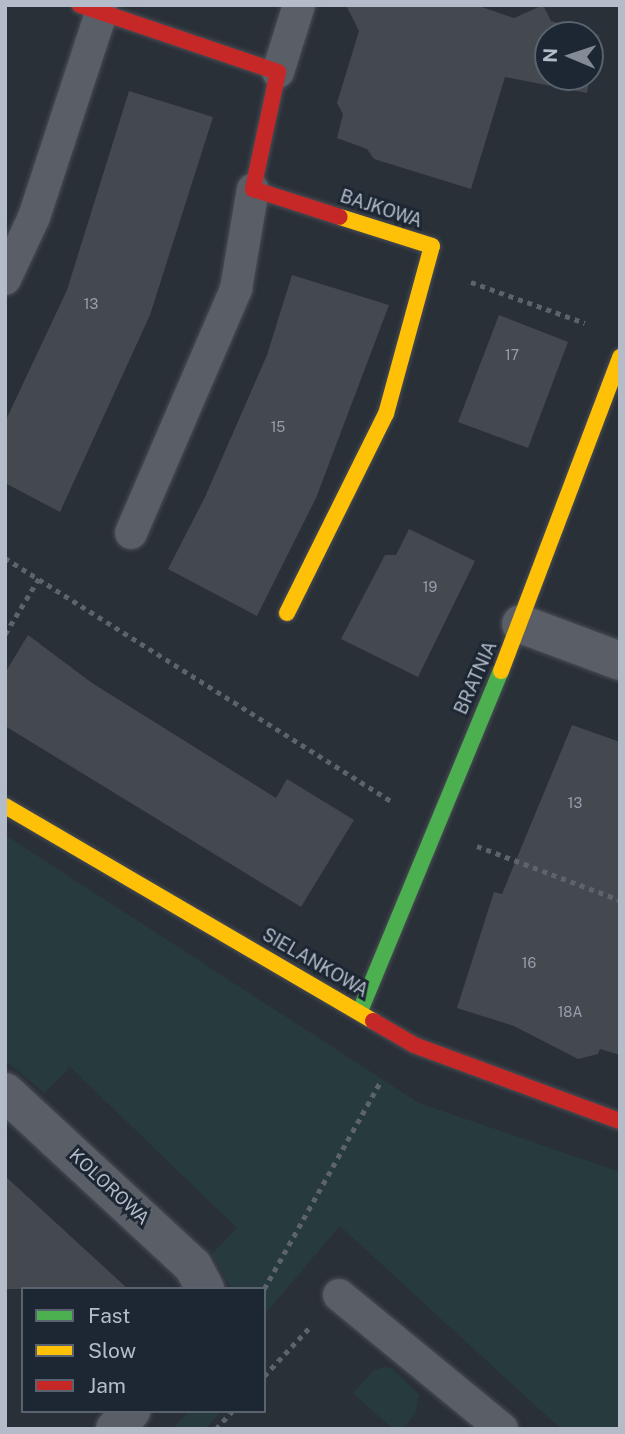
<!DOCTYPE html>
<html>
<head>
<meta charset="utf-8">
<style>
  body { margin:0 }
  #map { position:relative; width:625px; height:1434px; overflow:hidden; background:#2a3038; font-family:"Public Sans",sans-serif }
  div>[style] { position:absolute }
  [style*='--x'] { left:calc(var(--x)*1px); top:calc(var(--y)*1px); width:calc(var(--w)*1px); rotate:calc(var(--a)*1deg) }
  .green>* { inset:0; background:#273a3e }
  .building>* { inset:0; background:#444950 }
  .path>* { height:4.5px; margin-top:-2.25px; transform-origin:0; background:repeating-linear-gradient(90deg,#5d636a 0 5px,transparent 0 10px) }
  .roads { filter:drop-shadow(0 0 2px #484c53) drop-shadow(0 0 2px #484c53) }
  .lane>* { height:32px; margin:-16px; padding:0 16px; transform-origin:16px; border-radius:16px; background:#5a5e66 }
  .street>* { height:38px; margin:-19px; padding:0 19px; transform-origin:19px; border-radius:19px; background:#5a5e66 }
  .fast>* { height:16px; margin:-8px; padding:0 8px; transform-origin:8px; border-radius:8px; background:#4caf50 }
  .slow>* { height:16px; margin:-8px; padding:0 8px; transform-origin:8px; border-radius:8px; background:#ffc107 }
  .jam>* { height:16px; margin:-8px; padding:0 8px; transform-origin:8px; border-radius:8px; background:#c62828 }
  span { translate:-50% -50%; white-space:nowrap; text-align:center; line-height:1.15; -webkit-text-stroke:6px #1d2633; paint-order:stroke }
  .number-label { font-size:14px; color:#989fab }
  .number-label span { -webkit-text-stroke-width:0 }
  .street-label { font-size:18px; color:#b4bcc9 }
  .frame { position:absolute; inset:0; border:7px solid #b4bcc9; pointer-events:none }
  .legend { position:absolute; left:21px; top:1287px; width:245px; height:126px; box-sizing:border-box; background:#1d2633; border:2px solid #59626f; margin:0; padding:9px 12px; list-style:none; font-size:21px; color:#b4bcc9 }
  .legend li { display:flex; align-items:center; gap:14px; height:35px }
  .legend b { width:35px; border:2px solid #59626f }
  .north { position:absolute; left:534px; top:21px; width:70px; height:70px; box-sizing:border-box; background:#1d2633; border:2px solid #59626f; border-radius:50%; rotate:272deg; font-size:19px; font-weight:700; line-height:28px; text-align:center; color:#b4bcc9 }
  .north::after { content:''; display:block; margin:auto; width:24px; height:32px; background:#848b96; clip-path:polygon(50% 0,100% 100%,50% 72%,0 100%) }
</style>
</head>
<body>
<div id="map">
  <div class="green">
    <i style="clip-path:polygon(5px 835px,419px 1103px,620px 1172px,620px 1429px,561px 1429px,340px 1226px,264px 1315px,264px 1289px,232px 1289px,212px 1254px,237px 1228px,70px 1067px,44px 1093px,5px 1060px)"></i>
    <i style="clip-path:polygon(384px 1367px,392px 1368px,419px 1395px,415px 1414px,402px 1429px,393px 1429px,353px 1393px,374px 1370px)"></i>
    <i style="clip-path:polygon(189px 1411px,222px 1411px,205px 1429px,172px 1429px)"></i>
  </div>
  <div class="building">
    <i style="clip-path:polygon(346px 5px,476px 5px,514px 18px,543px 5px,551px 21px,599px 35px,590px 77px,590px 35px,548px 35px,548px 77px,590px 77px,587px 93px,505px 77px,471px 189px,374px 159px,367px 149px,337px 138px,343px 114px,337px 103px,359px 31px)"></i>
    <i style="clip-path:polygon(129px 91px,213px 117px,150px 315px,60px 512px,5px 483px,5px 422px,67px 290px)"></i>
    <i style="clip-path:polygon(292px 275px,389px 305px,316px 498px,257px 616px,168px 569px,205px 497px,267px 355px)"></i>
    <i style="clip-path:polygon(499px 315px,568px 342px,528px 448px,458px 422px)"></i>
    <i style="clip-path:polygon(409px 529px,475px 561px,418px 677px,341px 639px,385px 555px,396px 555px)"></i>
    <i style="clip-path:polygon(28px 635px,92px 683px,276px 798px,287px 779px,354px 820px,301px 907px,5px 726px,5px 673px)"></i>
    <i style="clip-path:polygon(572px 725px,620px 742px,620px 1055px,600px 1049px,598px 1054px,578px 1059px,514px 1026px,457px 1008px,494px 892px,502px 894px)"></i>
    <i style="clip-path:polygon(5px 1176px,128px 1289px,5px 1289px)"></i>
  </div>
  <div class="path">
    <i style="--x:471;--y:282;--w:121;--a:19.8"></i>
    <i style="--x:5;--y:558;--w:457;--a:32.2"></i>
    <i style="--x:5;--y:634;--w:66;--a:-58.7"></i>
    <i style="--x:477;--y:846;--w:153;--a:20.7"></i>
    <i style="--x:264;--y:1289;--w:237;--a:-60.7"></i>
    <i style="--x:264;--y:1376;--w:66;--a:-46.8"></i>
    <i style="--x:216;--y:1429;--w:24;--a:-48"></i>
  </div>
  <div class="roads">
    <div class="lane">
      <i style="--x:278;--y:72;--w:70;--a:-72.6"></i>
      <i style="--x:5;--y:279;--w:68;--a:-64.9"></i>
      <i style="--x:34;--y:217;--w:215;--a:-71.8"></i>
      <i style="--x:131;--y:533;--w:266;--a:-66.7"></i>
      <i style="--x:236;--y:289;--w:101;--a:-80.4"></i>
      <i style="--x:339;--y:1295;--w:211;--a:39.4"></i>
    </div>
    <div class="street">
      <i style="--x:521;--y:624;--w:106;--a:20.5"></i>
      <i style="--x:5;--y:1092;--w:256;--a:42.8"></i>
      <i style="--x:193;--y:1266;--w:26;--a:62"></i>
      <i style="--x:115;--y:1429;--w:24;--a:-48"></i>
    </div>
    <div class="fast">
      <i style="--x:360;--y:1011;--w:368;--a:-67.5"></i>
    </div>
    <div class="slow">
      <i style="--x:287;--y:613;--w:222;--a:-63.6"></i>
      <i style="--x:386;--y:414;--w:174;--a:-74.7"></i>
      <i style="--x:432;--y:246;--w:96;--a:-162.5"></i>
      <i style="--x:501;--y:671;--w:336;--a:-69.2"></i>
      <i style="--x:5;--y:806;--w:426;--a:30.3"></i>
    </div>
    <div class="jam">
      <i style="--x:80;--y:5;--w:209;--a:18.7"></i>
      <i style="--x:278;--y:72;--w:120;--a:102.1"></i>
      <i style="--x:253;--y:189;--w:91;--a:17.8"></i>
      <i style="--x:373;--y:1021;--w:48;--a:30.3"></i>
      <i style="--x:414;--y:1045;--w:220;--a:20.3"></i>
    </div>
  </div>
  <div class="number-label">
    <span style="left:91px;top:304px">13</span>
    <span style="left:512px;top:355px">17</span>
    <span style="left:278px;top:427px">15</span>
    <span style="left:430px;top:587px">19</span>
    <span style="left:575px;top:803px">13</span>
    <span style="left:529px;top:963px">16</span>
    <span style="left:570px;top:1012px">18A</span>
  </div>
  <div class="street-label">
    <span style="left:381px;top:209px;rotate:18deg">BAJKOWA</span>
    <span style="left:476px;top:678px;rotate:-66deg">BRATNIA</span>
    <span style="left:315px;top:963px;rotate:30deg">SIELANKOWA</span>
    <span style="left:109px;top:1187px;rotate:43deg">KOLOROWA</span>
  </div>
  <div class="frame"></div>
  <ul class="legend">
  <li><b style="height:9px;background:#4caf50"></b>Fast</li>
  <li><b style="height:9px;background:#ffc107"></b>Slow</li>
  <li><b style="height:9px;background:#c62828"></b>Jam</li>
  </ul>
  <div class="north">N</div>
</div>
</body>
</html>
